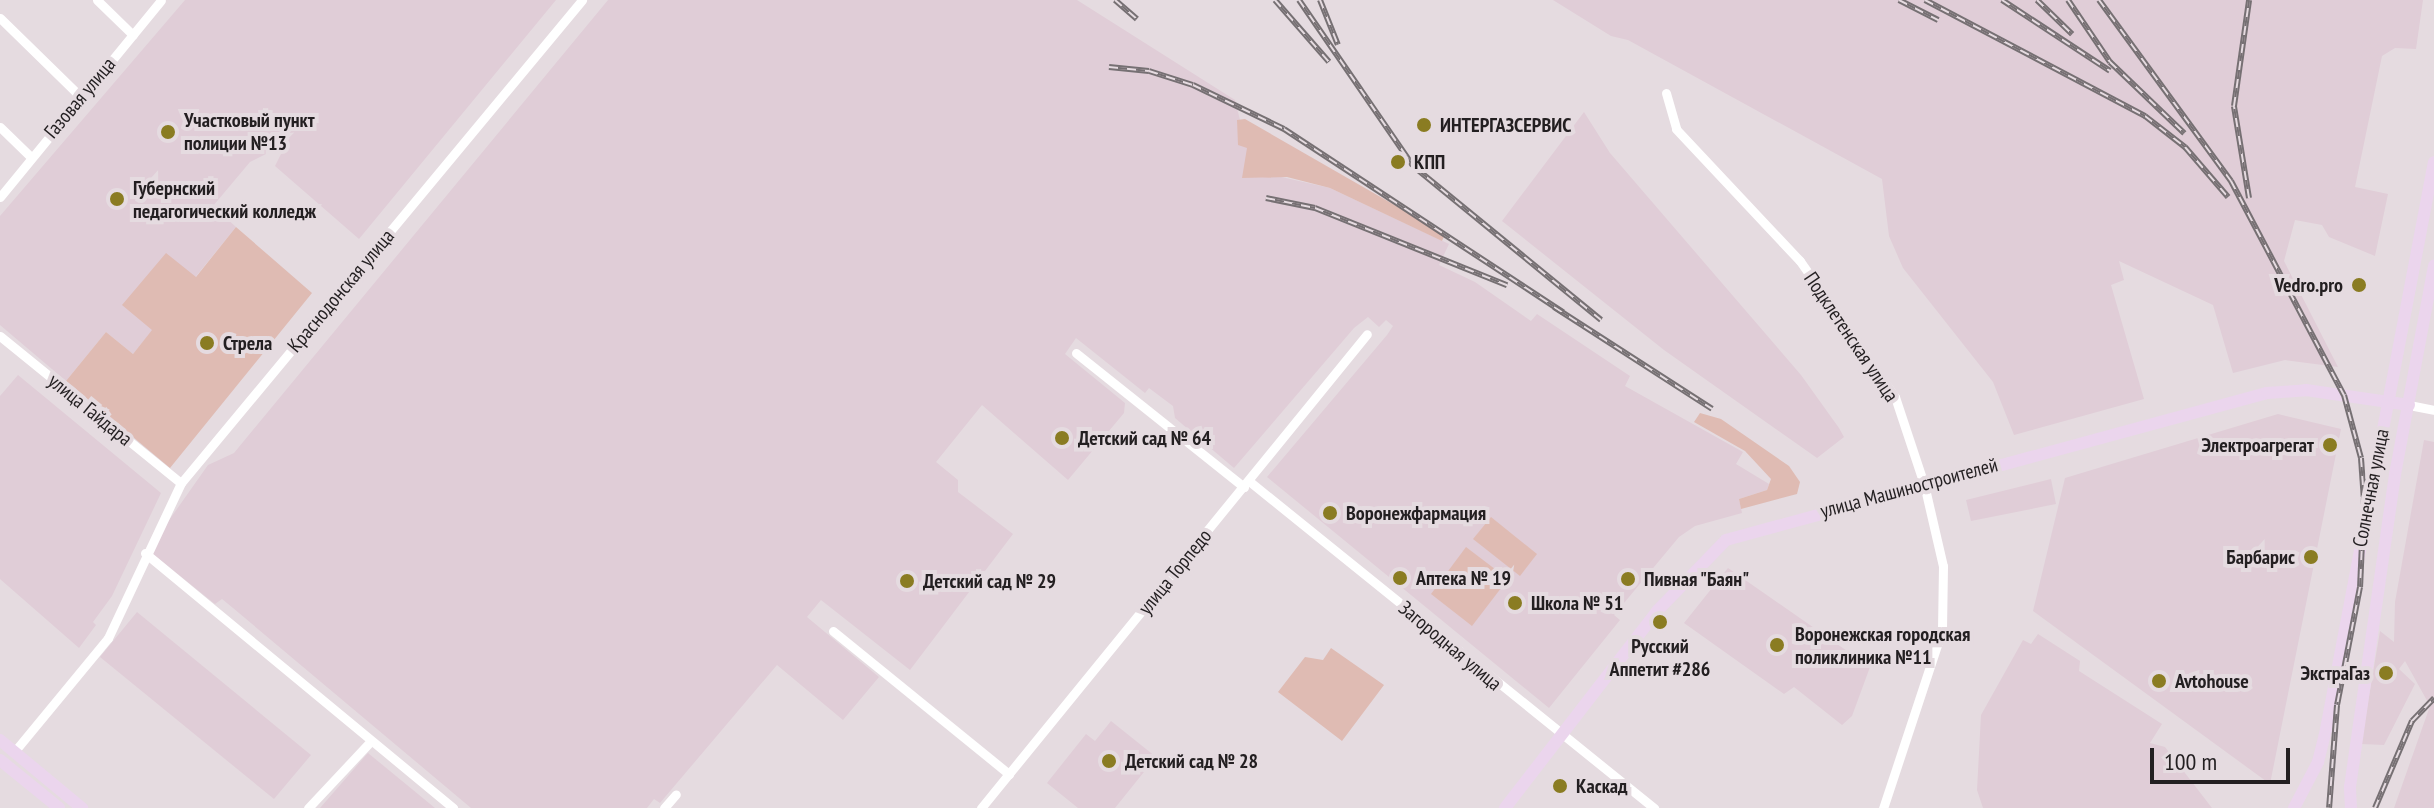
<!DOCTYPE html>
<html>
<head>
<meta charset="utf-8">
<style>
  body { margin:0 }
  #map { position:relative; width:2434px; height:808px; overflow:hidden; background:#e5dbe0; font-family:"PT Sans Narrow",sans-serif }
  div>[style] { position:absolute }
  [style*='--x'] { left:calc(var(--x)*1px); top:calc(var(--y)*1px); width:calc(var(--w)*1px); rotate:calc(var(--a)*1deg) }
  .built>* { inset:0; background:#e0cdd7 }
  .green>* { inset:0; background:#dfbbb3 }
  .street>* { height:9px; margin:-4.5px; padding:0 4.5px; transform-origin:4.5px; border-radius:4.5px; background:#fff }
  .secondary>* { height:12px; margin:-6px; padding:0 6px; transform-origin:6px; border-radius:6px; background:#ebd5ed }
  .rail>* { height:6px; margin-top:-3px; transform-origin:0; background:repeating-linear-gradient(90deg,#e5dbe0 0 9px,#767073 0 18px); box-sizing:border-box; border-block:2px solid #767073 }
  .dots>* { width:22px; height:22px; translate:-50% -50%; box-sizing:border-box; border:4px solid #e5dbe0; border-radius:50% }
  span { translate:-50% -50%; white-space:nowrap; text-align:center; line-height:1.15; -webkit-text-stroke:8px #e5dbe0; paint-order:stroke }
  .street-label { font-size:20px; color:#231f21 }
  .poi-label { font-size:20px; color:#231f21; font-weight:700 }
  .left { translate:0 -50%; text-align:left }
  .right { translate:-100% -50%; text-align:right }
  .scale { position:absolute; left:2150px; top:748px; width:140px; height:36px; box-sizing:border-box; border:4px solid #231f21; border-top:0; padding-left:10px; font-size:24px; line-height:28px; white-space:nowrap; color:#231f21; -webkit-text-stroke:6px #e5dbe0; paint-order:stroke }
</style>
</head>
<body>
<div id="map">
  <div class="built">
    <i style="clip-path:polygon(185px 0,556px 0,359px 239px,275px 166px,281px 154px,268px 153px,250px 162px,213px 206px,236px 227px,133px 354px,106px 332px,66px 381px,0 325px,0 216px)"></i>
    <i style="clip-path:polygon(608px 0,1077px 0,1235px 100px,1247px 148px,1277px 176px,1330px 188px,1449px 244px,1439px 265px,1475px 282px,1531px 321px,1537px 314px,1630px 376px,1625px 386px,1743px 452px,1736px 464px,1769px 484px,1767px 490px,1739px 499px,1742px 513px,1695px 526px,1679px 537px,1614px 615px,1620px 620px,1549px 708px,1267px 477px,1387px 335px,1393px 326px,1386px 320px,1379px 327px,1368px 317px,1354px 328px,1234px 468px,1175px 418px,1173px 406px,1149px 388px,1145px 393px,1076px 338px,1065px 354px,1125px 403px,1124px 413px,1068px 480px,982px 405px,936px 462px,958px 480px,958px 492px,1013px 534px,910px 670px,821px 600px,807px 617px,879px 677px,843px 720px,777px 665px,660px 803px,654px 799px,647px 808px,471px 808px,233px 608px,222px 599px,215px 604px,148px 550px,208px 465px,234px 453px)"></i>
    <i style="clip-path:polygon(1553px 0,2423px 0,2416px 49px,2395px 48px,2382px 56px,2355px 187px,2388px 194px,2375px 256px,2329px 237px,2322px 225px,2295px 220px,2284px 261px,2338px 367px,2285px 360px,2233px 373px,2213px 305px,2119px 261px,2124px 280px,2111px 285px,2144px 399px,2014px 435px,1993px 382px,1903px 268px,1889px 236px,1882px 179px,1628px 40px,1611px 36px)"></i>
    <i style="clip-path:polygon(1584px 112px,1610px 153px,1801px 375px,1839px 428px,1844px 437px,1817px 458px,1664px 350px,1502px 221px)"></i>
    <i style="clip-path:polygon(18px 375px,161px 493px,112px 596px,93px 622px,96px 625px,79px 648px,0 579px,0 396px)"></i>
    <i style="clip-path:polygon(2278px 414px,2341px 429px,2270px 784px,2033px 611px,2065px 478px)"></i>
    <i style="clip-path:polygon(2424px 440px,2434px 442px,2434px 808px,2394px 808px,2430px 706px,2405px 661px,2399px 669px,2415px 684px,2384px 745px,2361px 744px,2380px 631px,2394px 642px,2395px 602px)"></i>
    <i style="clip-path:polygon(2051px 479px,2056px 504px,1971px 521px,1966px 500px)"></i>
    <i style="clip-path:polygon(1728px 568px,1870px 667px,1852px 716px,1842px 725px,1794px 687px,1784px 694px,1684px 623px)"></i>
    <i style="clip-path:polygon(137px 612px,311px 755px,274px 799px,100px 657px)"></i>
    <i style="clip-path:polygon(2038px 634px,2080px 661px,2079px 671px,2162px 724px,2150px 743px,2165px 747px,2212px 808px,1983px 808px,1977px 790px,1981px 715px,2023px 640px,2031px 644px)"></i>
    <i style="clip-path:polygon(1111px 721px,1156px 757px,1115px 808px,1078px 808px,1047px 783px,1086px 734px,1095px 741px)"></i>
    <i style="clip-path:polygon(368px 753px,435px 808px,320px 808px)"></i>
  </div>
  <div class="green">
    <i style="clip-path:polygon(1245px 119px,1445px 234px,1442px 241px,1330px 188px,1287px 177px,1242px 178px,1247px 148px,1238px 145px,1237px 120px)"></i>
    <i style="clip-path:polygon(236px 227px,312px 293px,170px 468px,66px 381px,106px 332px,133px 354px,152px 330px,122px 305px,166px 253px,196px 277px)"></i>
    <i style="clip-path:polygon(1700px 413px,1721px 419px,1789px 466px,1800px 482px,1797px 494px,1741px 509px,1739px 499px,1767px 490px,1771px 479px,1745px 451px,1694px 422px)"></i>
    <i style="clip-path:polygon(1491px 517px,1537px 554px,1520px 576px,1473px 539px)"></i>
    <i style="clip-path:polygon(1466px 547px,1508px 579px,1472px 626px,1431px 594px)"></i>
    <i style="clip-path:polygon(1331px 648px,1384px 685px,1342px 741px,1278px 692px,1305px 657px,1323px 660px)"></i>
  </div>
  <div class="street">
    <i style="--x:97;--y:0;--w:50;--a:44.2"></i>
    <i style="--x:0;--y:18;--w:113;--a:44.3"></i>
    <i style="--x:1666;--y:93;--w:37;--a:74"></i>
    <i style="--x:1676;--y:129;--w:181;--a:46.8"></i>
    <i style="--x:1800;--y:261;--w:166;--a:55.1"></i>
    <i style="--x:1895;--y:397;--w:92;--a:71.6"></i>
    <i style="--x:1924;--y:484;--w:84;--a:77"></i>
    <i style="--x:1943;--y:566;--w:64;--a:90.9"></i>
    <i style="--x:1942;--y:630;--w:188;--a:108.3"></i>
    <i style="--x:0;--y:127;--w:43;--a:44.1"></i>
    <i style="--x:0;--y:197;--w:254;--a:-50.7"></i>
    <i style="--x:0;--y:336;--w:233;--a:39.1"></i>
    <i style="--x:1076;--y:353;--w:215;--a:38.6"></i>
    <i style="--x:2409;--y:405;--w:25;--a:11"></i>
    <i style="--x:1249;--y:481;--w:521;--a:38.92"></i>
    <i style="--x:145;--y:553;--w:400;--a:39.6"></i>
    <i style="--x:833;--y:631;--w:227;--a:39.1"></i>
    <i style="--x:14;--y:752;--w:148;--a:-50.5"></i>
    <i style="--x:108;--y:638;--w:171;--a:-64.8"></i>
    <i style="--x:181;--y:483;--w:628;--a:-50.3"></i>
    <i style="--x:308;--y:808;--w:91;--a:-46.8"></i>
    <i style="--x:664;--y:808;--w:18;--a:-49"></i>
    <i style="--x:981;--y:808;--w:611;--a:-50.84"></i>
  </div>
  <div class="secondary">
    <i style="--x:0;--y:740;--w:107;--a:39.7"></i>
    <i style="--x:0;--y:760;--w:76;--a:39.1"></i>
    <i style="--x:1505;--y:808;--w:250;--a:-52.3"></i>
    <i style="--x:1658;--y:610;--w:98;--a:-45.8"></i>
    <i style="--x:1726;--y:540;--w:561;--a:-15.2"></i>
    <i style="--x:2267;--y:393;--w:39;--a:-4"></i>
    <i style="--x:2306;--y:390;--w:104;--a:8.3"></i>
    <i style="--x:2294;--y:808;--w:52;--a:-62.4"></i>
    <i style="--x:2318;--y:762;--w:34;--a:-76"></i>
    <i style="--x:2326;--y:729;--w:577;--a:-79.22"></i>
    <i style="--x:2351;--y:808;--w:21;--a:-93"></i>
    <i style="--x:2350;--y:787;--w:321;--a:-81.8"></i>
    <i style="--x:2396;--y:469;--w:207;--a:-79.4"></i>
  </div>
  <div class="rail">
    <i style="--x:1115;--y:0;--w:29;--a:41"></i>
    <i style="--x:1275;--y:0;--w:82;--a:48.9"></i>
    <i style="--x:1299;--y:0;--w:201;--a:55.5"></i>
    <i style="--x:1413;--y:166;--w:243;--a:39.3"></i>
    <i style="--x:1320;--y:0;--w:48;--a:68.2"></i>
    <i style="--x:1899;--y:0;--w:44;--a:27.1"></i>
    <i style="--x:1925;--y:0;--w:249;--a:27.8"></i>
    <i style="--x:2145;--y:116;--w:51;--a:37.8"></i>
    <i style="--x:2185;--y:147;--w:66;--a:49.3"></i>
    <i style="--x:2002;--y:0;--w:129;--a:33.3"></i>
    <i style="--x:2037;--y:0;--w:49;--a:44.2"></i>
    <i style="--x:2068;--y:0;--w:75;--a:55.9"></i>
    <i style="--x:2110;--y:62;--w:103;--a:43.8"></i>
    <i style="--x:2099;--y:0;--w:224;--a:53.9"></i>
    <i style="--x:2231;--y:181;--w:242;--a:62.2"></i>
    <i style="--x:2344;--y:395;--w:65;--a:74.9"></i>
    <i style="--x:2361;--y:458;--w:39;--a:86"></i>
    <i style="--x:2364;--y:497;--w:90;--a:92.5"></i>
    <i style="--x:2360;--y:587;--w:120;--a:101"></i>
    <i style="--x:2337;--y:705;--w:103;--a:94.4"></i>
    <i style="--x:1109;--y:67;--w:40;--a:5.7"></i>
    <i style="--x:1149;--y:71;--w:46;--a:17.7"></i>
    <i style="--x:1193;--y:85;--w:101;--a:25.8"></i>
    <i style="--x:1284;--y:129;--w:334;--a:33.3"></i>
    <i style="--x:1266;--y:198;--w:50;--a:11.5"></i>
    <i style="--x:1315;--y:208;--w:207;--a:21.9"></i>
    <i style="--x:2249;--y:198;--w:93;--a:-99.3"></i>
    <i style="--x:2234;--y:106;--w:107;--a:-81.9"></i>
    <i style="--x:1554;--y:307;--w:188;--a:32.8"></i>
    <i style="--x:2375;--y:808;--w:95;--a:-67"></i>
    <i style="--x:2412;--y:721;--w:32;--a:-46"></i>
  </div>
  <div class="dots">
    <i style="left:1424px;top:125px;background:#8a7c22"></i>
    <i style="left:168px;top:132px;background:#8a7c22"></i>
    <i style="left:1398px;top:162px;background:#8a7c22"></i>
    <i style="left:117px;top:199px;background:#8a7c22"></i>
    <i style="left:2359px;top:285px;background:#8a7c22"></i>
    <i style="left:207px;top:343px;background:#8a7c22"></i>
    <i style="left:1062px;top:438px;background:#8a7c22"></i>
    <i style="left:2330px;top:445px;background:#8a7c22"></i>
    <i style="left:1330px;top:513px;background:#8a7c22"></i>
    <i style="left:2311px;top:557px;background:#8a7c22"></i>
    <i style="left:1400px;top:578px;background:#8a7c22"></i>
    <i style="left:1628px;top:579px;background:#8a7c22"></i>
    <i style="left:907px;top:581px;background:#8a7c22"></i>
    <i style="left:1515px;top:603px;background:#8a7c22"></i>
    <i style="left:1660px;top:622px;background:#8a7c22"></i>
    <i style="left:1777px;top:645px;background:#8a7c22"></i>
    <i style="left:2386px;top:673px;background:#8a7c22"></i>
    <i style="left:2159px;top:681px;background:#8a7c22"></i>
    <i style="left:1109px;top:761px;background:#8a7c22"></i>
    <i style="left:1560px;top:786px;background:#8a7c22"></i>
  </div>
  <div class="street-label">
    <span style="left:80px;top:98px;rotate:-50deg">Газовая улица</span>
    <span style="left:341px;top:291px;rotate:-50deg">Краснодонская улица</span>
    <span style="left:1851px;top:337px;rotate:56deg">Подклетенская улица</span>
    <span style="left:90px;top:410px;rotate:39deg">улица Гайдара</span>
    <span style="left:1909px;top:488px;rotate:-15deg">улица Машиностроителей</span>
    <span style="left:2371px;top:488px;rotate:-79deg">Солнечная улица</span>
    <span style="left:1175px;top:572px;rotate:-51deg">улица Торпедо</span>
    <span style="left:1450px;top:646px;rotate:40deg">Загородная улица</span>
  </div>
  <div class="poi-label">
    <span class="left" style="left:184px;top:132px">Участковый пункт<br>полиции №13</span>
    <span class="left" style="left:1440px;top:125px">ИНТЕРГАЗСЕРВИС</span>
    <span class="left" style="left:1414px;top:162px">КПП</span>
    <span class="left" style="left:133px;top:200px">Губернский<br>педагогический колледж</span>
    <span class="right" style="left:2343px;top:285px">Vedro.pro</span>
    <span class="left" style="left:223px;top:343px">Стрела</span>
    <span class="left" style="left:1078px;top:438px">Детский сад № 64</span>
    <span class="right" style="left:2314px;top:445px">Электроагрегат</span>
    <span class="left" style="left:1346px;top:513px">Воронежфармация</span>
    <span class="right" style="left:2295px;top:557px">Барбарис</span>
    <span class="left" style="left:1416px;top:578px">Аптека № 19</span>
    <span class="left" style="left:1644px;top:579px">Пивная "Баян"</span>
    <span class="left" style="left:923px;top:581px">Детский сад № 29</span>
    <span class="left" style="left:1531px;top:603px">Школа № 51</span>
    <span class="left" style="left:1795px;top:646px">Воронежская городская<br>поликлиника №11</span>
    <span style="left:1660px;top:658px">Русский<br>Аппетит #286</span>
    <span class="right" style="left:2370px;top:673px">ЭкстраГаз</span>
    <span class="left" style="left:2175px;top:681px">Avtohouse</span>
    <span class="left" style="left:1125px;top:761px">Детский сад № 28</span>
    <span class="left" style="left:1576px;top:786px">Каскад</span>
  </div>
  <div class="scale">100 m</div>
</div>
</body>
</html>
